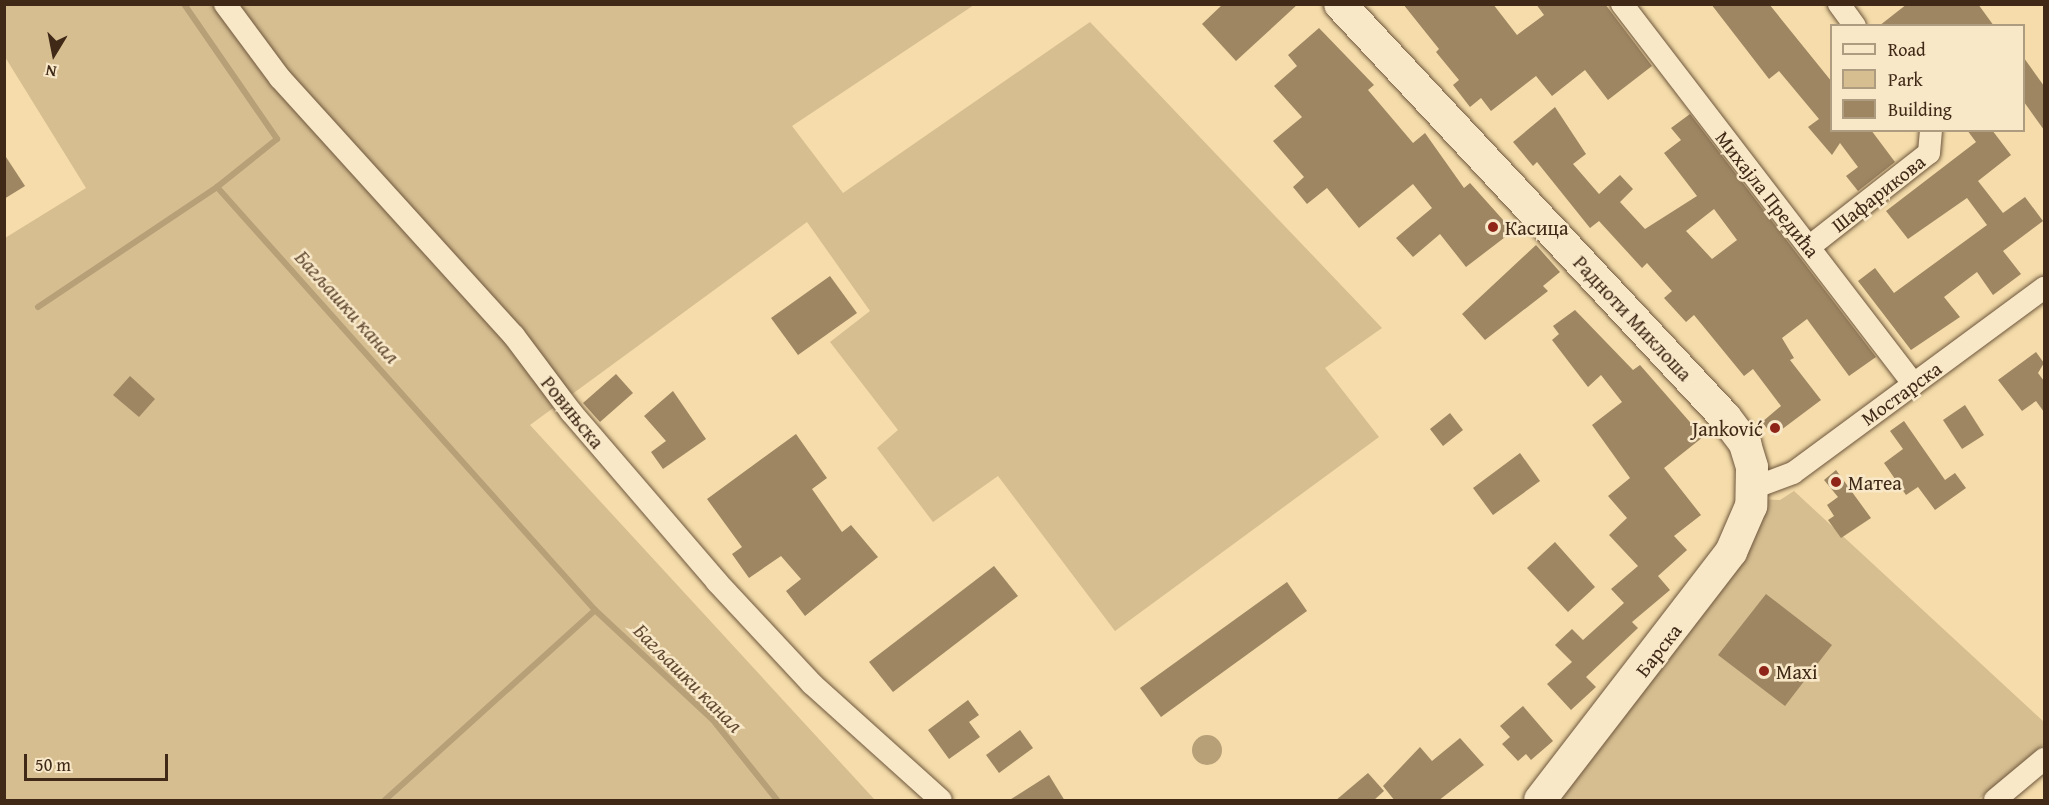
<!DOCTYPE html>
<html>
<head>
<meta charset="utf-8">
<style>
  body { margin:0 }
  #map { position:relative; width:2049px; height:805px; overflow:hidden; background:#f5dcaa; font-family:"Gentium Book Plus",serif }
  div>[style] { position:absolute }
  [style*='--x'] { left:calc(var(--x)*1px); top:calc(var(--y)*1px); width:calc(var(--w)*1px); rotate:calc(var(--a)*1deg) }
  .green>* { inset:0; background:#d6be91 }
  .water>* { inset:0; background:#b79f78 }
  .round { border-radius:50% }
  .stream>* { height:6px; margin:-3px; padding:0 3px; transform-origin:3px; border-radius:3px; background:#b79f78 }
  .building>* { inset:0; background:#9e8663 }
  .roads { filter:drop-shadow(0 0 2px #6d563c) drop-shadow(0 0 2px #6d563c) }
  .street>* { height:22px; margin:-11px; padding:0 11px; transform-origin:11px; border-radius:11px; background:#f8e8c8 }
  .secondary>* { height:32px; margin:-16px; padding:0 16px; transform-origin:16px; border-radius:16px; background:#f8e8c8 }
  .dots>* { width:16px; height:16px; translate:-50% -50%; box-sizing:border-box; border:3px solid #f8e8c8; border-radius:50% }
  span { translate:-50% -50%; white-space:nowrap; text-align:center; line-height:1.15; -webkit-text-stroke:5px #f8e8c8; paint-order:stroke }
  .street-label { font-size:20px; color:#402917 }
  .poi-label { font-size:20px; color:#402917 }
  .left { translate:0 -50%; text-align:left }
  .right { translate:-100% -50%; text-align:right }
  .water-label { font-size:21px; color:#644c34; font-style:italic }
  .frame { position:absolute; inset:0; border:6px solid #402917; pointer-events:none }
  .legend { position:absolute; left:1830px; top:24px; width:195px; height:108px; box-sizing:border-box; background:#f8e8c8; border:2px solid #ae9c81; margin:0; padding:8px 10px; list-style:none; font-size:18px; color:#402917 }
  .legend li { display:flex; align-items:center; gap:12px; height:30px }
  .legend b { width:30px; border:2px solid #ae9c81 }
  .north { position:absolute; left:24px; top:24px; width:60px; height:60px; -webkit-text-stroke:4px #f8e8c8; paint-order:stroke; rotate:190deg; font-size:16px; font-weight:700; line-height:24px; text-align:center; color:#402917 }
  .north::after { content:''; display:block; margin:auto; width:21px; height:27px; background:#402917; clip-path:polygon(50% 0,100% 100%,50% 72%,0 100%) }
  .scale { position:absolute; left:24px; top:754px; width:144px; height:27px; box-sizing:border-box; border:3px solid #402917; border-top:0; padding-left:8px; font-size:18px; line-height:21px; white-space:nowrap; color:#402917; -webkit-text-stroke:4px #f8e8c8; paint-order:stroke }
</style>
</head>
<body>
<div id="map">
  <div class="green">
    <i style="clip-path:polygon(5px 5px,974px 5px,792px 126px,843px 193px,1090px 22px,1382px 328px,1325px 368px,1379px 437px,1115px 631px,998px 476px,933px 522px,877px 448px,898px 430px,830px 342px,870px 311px,807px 222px,530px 425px,875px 800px,5px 800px,5px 238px,86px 188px,5px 57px)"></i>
    <i style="clip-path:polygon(1794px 491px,2044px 722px,2044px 744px,1978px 800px,1551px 800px,1758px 499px,1780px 500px)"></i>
  </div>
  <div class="water">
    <i class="round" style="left:1192px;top:735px;width:30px;height:30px"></i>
  </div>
  <div class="stream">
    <i style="--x:184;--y:4;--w:164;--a:55.4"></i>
    <i style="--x:277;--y:139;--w:77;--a:141.3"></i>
    <i style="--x:38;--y:307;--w:216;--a:-33.8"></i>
    <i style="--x:217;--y:187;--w:567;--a:48.22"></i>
    <i style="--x:595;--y:610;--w:161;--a:43"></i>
    <i style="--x:713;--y:720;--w:102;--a:51.3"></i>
    <i style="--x:385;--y:800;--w:283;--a:-42.1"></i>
  </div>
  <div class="building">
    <i style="clip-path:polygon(1223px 4px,1298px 4px,1236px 61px,1202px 24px)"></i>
    <i style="clip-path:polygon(1403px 4px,1493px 4px,1517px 35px,1544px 15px,1536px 4px,1605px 4px,1652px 66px,1608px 100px,1585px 70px,1552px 96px,1536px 76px,1491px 111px,1481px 98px,1470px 107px,1453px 85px,1459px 80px,1436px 52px,1439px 49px)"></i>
    <i style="clip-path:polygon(1711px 4px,1769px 4px,1832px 82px,1832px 130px,1871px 130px,1895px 162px,1858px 191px,1846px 176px,1858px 167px,1840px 143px,1832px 155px,1808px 127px,1819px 119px,1779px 71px,1769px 79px)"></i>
    <i style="clip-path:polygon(1907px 4px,1978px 4px,1994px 26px,1879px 26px)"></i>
    <i style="clip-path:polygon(1319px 28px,1374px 85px,1368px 90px,1413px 143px,1425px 133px,1464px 188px,1470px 183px,1513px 231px,1466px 267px,1440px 234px,1413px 257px,1396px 238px,1432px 208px,1413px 184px,1359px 228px,1327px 188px,1307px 204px,1293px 187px,1304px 177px,1273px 141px,1302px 117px,1274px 86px,1297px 66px,1288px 55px)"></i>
    <i style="clip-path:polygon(2024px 58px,2044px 86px,2044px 130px,2024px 102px)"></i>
    <i style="clip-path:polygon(evenodd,1555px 107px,1586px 154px,1573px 164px,1599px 194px,1620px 175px,1633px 189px,1620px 202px,1645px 229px,1697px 196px,1664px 153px,1681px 140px,1671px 128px,1690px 114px,1876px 357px,1849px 376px,1807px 319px,1782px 338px,1794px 358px,1790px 360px,1821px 400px,1773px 436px,1762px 422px,1781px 406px,1753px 369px,1744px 376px,1694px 315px,1686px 322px,1664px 298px,1672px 291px,1647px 263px,1642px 268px,1599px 221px,1590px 228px,1537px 162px,1533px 166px,1513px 142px,1555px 107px,1714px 209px,1737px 240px,1712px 259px,1686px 231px,1714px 209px)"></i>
    <i style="clip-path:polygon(1967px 130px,1992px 130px,2011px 155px,1978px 181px,2003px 213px,2025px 197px,2043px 221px,2003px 251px,2021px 274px,1993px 295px,1977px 272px,1944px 297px,1960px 317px,1911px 350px,1858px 281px,1875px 268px,1894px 293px,1987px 225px,1967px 198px,1908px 239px,1886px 211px,1976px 142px)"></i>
    <i style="clip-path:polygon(4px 154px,25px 186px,4px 199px)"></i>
    <i style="clip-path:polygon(1536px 245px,1560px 272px,1543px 286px,1548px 291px,1485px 340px,1462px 314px)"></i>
    <i style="clip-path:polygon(830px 276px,857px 313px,798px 355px,771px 318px)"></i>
    <i style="clip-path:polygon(1575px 310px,1633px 370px,1640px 365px,1703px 437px,1664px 468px,1701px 515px,1674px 536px,1687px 550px,1658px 576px,1670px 590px,1632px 622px,1638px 628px,1586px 677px,1596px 687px,1571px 710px,1547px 684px,1572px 662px,1555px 645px,1572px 629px,1583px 640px,1624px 603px,1611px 589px,1638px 566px,1609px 535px,1627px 518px,1608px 496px,1630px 478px,1592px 425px,1622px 402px,1601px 375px,1588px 387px,1552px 340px,1559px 334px,1553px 326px)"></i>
    <i style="clip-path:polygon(2036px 352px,2044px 363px,2038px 373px,2044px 381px,2044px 412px,2036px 401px,2022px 411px,1998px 380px)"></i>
    <i style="clip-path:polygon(616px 374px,633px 393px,600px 422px,583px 403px)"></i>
    <i style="clip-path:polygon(130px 376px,155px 399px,139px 417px,113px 395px)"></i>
    <i style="clip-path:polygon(673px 391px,706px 439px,663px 469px,651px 452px,666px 441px,644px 416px)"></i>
    <i style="clip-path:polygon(1965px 405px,1984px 435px,1962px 449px,1943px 420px)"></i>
    <i style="clip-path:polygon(1450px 413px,1463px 430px,1443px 446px,1430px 429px)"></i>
    <i style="clip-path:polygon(1904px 421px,1945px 480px,1955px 473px,1966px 488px,1935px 510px,1918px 487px,1906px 495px,1884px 463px,1903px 449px,1890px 431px)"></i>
    <i style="clip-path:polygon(796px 434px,827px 478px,812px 489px,842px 532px,851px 525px,878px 557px,805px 616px,786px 591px,801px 579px,781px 556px,749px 578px,732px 554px,742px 547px,707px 499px)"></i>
    <i style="clip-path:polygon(1520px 453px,1540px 481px,1493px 515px,1473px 488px)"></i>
    <i style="clip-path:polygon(1836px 470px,1871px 518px,1841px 538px,1828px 520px,1834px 516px,1827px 505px,1838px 497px,1824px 480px)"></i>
    <i style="clip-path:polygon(1555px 542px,1595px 587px,1568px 612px,1527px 568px)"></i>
    <i style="clip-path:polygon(994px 566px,1018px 596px,893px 692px,869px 662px)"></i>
    <i style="clip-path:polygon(1287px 582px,1307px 611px,1161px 717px,1140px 688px)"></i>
    <i style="clip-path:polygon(1766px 594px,1832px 645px,1785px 706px,1718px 655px)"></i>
    <i style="clip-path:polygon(968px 700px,979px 715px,969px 722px,980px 737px,949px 759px,928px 730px)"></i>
    <i style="clip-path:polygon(1523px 706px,1553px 741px,1531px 760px,1526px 754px,1518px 761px,1502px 744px,1510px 737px,1500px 726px)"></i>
    <i style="clip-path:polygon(1020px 730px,1033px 748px,999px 773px,986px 755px)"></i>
    <i style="clip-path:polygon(1460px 738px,1484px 765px,1438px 801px,1395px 801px,1383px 786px,1420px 747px,1432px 761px)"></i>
    <i style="clip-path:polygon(1368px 773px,1384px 791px,1373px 801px,1335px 801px)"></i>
    <i style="clip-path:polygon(1049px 775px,1065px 801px,1008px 801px)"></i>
  </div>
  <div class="roads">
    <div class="street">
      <i style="--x:225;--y:4;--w:92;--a:53.4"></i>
      <i style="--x:280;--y:78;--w:348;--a:47.8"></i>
      <i style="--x:514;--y:336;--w:95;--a:53.1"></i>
      <i style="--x:571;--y:412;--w:224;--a:49.3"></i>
      <i style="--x:717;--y:582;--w:139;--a:47"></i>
      <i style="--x:812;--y:684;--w:173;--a:42"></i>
      <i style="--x:1622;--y:4;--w:479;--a:52.5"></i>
      <i style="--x:1839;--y:4;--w:27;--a:54"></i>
      <i style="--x:1809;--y:247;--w:152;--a:-38.1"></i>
      <i style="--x:1929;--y:153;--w:23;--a:-85"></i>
      <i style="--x:1753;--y:488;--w:43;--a:-20.6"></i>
      <i style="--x:1793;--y:473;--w:312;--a:-36.4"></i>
      <i style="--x:1995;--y:800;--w:64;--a:-39.9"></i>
    </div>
    <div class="secondary">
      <i style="--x:1340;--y:4;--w:565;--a:47.01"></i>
      <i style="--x:1725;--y:417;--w:34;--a:53"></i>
      <i style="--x:1745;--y:444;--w:24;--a:73"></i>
      <i style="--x:1752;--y:467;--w:39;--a:91"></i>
      <i style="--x:1751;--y:506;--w:50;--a:113.5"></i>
      <i style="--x:1731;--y:552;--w:313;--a:127.6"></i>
    </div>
  </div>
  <div class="dots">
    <i style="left:1493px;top:227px;background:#8f2418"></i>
    <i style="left:1775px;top:428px;background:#8f2418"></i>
    <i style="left:1836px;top:482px;background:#8f2418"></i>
    <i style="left:1764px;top:671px;background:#8f2418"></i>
  </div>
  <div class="street-label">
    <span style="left:1878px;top:193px;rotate:-38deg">Шафарикова</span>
    <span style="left:1768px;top:194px;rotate:52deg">Михајла Предића</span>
    <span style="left:1633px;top:318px;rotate:47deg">Радноти Миклоша</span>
    <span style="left:1901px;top:393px;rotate:-36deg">Мостарска</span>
    <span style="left:573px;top:412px;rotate:51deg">Ровињска</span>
    <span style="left:1658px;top:650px;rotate:-52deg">Барска</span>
  </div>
  <div class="poi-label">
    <span class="left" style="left:1505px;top:227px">Касица</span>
    <span class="right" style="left:1763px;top:428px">Janković</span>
    <span class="left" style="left:1848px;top:482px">Матеа</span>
    <span class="left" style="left:1776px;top:671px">Maxi</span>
  </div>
  <div class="water-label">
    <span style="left:347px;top:307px;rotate:48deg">Багљашки канал</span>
    <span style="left:688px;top:678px;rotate:45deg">Багљашки канал</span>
  </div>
  <div class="frame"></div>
  <ul class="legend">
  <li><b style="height:8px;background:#f8e8c8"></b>Road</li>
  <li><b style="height:16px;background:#d6be91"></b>Park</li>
  <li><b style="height:16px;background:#9e8663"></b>Building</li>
  </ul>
  <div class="north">N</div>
  <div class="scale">50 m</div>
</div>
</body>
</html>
